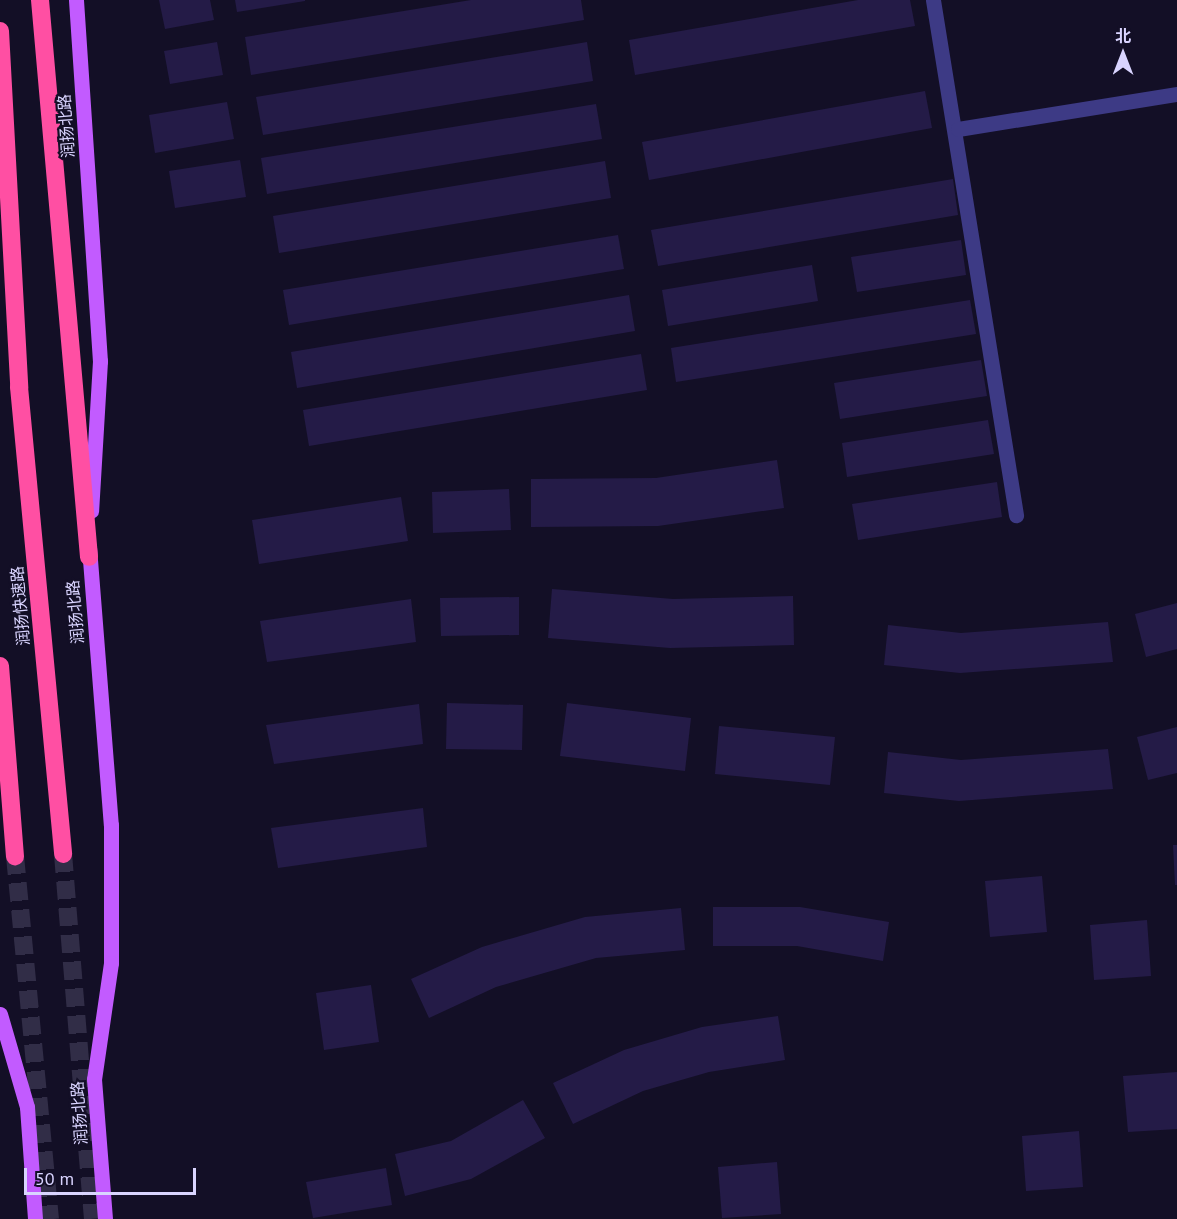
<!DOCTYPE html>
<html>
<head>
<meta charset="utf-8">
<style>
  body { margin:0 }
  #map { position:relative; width:1177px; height:1219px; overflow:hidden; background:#130f26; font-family:"PT Sans","Noto Sans SC",sans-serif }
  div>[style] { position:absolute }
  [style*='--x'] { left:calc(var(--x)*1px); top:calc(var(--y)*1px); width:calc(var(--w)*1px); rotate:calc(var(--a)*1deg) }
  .building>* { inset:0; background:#241b47 }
  .highway-tunnel>* { height:18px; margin-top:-9px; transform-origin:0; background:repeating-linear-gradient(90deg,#312d47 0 18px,transparent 0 27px) }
  .street>* { height:15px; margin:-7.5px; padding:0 7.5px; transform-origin:7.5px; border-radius:7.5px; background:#3d3a85 }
  .primary>* { height:15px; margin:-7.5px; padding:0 7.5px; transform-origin:7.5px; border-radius:7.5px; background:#c25bff }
  .highway>* { height:18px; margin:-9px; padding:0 9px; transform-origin:9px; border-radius:9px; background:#ff4fa3 }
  span { translate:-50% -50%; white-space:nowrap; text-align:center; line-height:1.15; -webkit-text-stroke:4.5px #130f26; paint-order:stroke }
  .street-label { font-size:16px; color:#d9d4ff }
  .north { position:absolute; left:1093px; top:24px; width:60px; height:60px; -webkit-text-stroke:4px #130f26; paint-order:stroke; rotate:0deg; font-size:16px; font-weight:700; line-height:24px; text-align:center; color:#d9d4ff }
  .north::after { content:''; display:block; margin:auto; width:21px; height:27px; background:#d9d4ff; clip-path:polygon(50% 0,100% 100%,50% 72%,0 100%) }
  .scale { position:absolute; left:24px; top:1168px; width:172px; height:27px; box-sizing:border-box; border:3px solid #d9d4ff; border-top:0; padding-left:8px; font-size:18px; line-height:21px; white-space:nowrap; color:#d9d4ff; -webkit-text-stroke:4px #130f26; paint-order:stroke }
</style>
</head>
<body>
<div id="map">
  <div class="building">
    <i style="clip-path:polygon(159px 0,210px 0,214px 20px,165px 29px)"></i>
    <i style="clip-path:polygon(235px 0,305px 0,305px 1px,237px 12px)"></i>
    <i style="clip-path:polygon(471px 0,581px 0,584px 20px,251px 75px,245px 37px)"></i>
    <i style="clip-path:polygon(858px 0,910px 0,915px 26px,635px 75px,629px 40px)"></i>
    <i style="clip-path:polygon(217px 42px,223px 75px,170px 84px,164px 51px)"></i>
    <i style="clip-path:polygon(587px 42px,593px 81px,263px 135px,256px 97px)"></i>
    <i style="clip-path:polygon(925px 91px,932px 128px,649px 180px,642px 142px)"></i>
    <i style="clip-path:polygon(227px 102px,234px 139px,155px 153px,149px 115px)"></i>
    <i style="clip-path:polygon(596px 104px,602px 139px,267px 194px,261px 158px)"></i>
    <i style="clip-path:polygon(240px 160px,246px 197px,175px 208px,169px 171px)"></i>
    <i style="clip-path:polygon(605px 161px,611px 198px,279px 253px,273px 216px)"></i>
    <i style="clip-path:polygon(953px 179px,958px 215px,658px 266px,651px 230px)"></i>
    <i style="clip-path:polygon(618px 235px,624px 269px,289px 325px,283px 290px)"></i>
    <i style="clip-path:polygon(961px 240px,966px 275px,857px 292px,851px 257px)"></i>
    <i style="clip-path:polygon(812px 265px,818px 301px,668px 326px,662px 290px)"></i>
    <i style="clip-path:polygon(629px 295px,635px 331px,297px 388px,291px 352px)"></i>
    <i style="clip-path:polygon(970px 300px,976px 334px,676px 382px,671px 348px)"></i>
    <i style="clip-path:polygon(641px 354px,647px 390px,309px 446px,303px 410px)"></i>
    <i style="clip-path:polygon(981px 360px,987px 396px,840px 419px,834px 383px)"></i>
    <i style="clip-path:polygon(988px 420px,994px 454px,847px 477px,842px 443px)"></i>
    <i style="clip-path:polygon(777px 460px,784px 508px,658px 526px,531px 527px,531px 479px,656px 478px)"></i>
    <i style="clip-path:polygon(997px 482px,1002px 517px,858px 540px,852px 504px)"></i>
    <i style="clip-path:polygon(509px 489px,511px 530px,433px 533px,432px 492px)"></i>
    <i style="clip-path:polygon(401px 497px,408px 541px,259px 564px,252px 520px)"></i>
    <i style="clip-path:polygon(552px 589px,673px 599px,793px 596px,794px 645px,670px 648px,548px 638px)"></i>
    <i style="clip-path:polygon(519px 597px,519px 635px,441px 636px,440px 598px)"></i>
    <i style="clip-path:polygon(411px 599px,416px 642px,267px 662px,260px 621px)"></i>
    <i style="clip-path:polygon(1177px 603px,1177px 649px,1146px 657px,1135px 614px)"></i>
    <i style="clip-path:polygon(1108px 622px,1113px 662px,960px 673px,884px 665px,888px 625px,961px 633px)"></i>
    <i style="clip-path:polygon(447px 703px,523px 705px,522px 750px,446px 749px)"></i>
    <i style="clip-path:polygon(567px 703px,691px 718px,685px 771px,560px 756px)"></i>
    <i style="clip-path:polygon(419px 704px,423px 744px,274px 764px,266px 725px)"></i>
    <i style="clip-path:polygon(719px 726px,835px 737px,830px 785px,715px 774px)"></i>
    <i style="clip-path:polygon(1177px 727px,1177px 773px,1148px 780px,1137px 737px)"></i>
    <i style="clip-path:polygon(1108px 749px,1113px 789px,959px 801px,884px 793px,888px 752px,961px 760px)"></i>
    <i style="clip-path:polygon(423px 808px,427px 847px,278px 868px,271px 828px)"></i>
    <i style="clip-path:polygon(1173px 845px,1177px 845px,1177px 885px,1175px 885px)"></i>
    <i style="clip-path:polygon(1042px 876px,1047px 932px,990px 937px,985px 881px)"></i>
    <i style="clip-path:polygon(713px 907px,800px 907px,889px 922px,883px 961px,797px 946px,713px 946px)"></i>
    <i style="clip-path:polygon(681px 908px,685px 950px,596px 958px,496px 987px,429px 1018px,411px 979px,482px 947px,585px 917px)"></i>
    <i style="clip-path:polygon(1147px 920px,1151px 976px,1094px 980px,1090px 925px)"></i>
    <i style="clip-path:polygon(371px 985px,379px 1042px,324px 1050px,316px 993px)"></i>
    <i style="clip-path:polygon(778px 1016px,785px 1060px,709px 1072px,643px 1091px,573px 1124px,553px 1083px,624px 1050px,702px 1027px)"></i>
    <i style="clip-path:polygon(1177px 1072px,1177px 1129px,1128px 1132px,1123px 1076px)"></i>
    <i style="clip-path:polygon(523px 1100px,545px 1138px,471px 1179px,405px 1196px,395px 1154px,451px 1141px)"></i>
    <i style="clip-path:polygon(1079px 1131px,1083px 1187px,1026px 1191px,1022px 1136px)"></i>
    <i style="clip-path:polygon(777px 1162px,781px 1214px,722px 1218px,718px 1167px)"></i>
    <i style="clip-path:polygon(386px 1168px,392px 1205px,313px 1218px,306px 1182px)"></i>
  </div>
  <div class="highway-tunnel">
    <i style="--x:63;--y:854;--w:366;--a:85.3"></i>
    <i style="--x:15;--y:856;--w:365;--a:84.5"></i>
  </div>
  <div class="street">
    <i style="--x:933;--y:0;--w:522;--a:80.84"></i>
    <i style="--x:958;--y:129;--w:222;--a:-9.1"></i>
  </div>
  <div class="primary">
    <i style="--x:76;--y:0;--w:362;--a:86.2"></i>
    <i style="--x:100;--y:361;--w:150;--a:93.4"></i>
    <i style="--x:89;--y:547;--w:279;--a:85.5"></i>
    <i style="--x:111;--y:825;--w:138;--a:90"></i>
    <i style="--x:111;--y:963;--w:117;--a:98.3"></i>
    <i style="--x:94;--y:1079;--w:140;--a:85.5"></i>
    <i style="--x:0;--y:1014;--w:97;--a:73.8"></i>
    <i style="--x:27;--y:1107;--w:112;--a:85.9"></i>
  </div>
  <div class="highway">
    <i style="--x:40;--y:0;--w:559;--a:84.97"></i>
    <i style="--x:0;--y:31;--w:357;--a:86.9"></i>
    <i style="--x:19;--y:387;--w:469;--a:84.6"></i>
    <i style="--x:0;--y:666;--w:191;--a:85.5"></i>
  </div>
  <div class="street-label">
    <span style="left:66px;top:126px;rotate:-94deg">润扬北路</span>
    <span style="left:20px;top:606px;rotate:-95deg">润扬快速路</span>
    <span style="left:75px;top:612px;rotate:-95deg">润扬北路</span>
    <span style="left:79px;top:1113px;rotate:-94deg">润扬北路</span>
  </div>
  <div class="north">北</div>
  <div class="scale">50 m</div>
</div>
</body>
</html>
